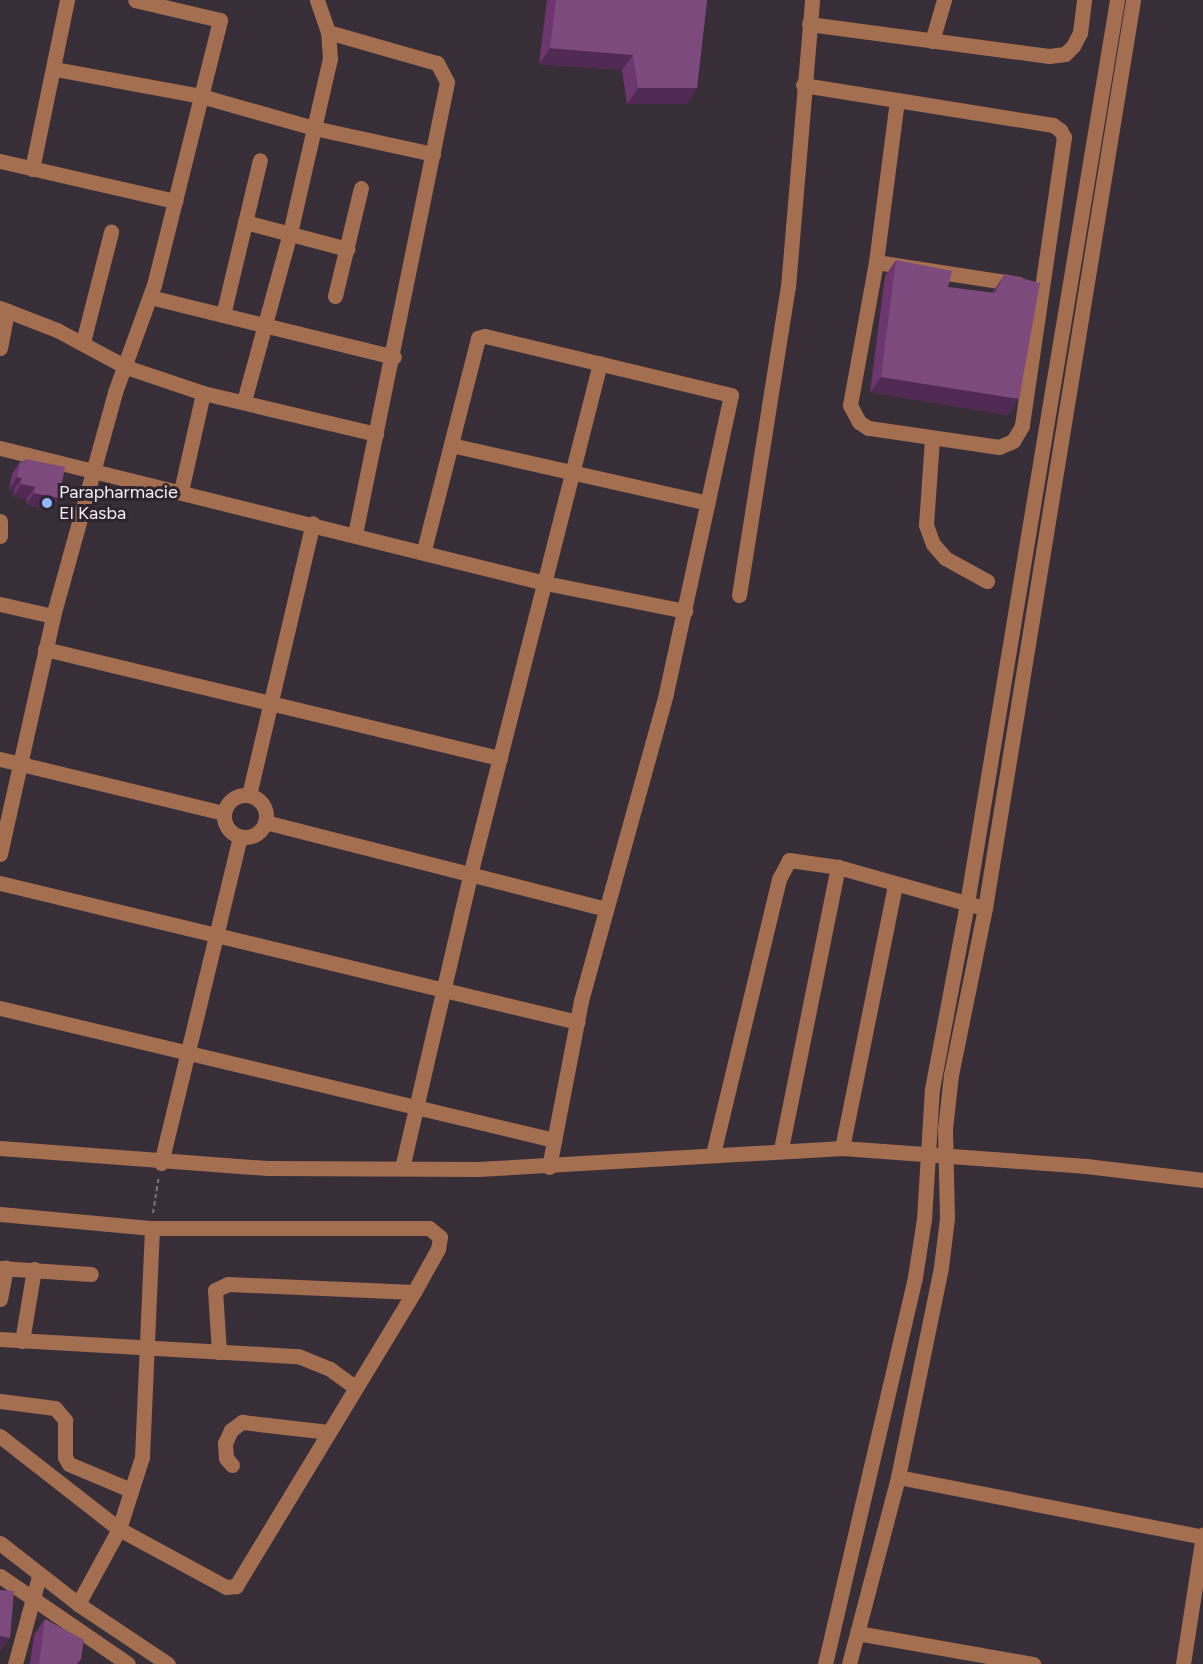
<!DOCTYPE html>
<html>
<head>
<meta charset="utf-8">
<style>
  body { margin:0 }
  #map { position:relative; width:1203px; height:1664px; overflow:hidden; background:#372e37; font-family:Figtree,sans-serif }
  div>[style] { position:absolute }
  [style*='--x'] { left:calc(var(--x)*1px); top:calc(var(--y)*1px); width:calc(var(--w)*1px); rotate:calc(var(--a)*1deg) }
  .path>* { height:2px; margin-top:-1px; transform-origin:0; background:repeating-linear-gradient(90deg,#7b737b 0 4.5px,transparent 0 7.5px) }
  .minor>* { height:15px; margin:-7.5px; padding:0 7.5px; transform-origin:7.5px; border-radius:7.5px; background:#a46e51 }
  .minor>.ring { margin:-7.5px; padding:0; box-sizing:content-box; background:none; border:15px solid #a46e51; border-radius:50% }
  .wall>* { inset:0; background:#6d366f }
  .shaded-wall>* { inset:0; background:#512a53 }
  .building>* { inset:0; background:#7c4a7d }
  .dots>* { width:16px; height:16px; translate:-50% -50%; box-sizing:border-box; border:3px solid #2d242d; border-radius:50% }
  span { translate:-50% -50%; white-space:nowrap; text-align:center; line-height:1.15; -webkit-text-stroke:6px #2d242d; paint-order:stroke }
  .poi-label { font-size:18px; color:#f4eef4 }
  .left { translate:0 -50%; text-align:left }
</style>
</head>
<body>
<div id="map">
  <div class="path">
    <i style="--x:153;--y:1213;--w:36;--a:-81"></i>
  </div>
  <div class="minor">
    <i style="--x:809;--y:24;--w:242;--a:7.6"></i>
    <i style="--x:1049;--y:56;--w:16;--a:-7"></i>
    <i style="--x:1065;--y:54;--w:11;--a:-45"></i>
    <i style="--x:1073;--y:46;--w:15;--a:-62"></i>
    <i style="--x:1080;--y:33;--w:33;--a:-83"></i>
    <i style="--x:328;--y:32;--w:113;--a:15.9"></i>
    <i style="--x:437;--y:63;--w:21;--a:62"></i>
    <i style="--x:447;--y:82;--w:461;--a:101.5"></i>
    <i style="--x:932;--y:41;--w:43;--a:-73.7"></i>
    <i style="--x:55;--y:69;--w:148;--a:10.5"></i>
    <i style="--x:201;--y:96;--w:117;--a:15.8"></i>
    <i style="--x:314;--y:128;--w:122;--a:12.3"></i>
    <i style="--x:803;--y:85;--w:95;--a:9.1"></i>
    <i style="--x:897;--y:100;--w:158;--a:9.1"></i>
    <i style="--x:1053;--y:125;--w:9;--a:36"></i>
    <i style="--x:1060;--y:130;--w:8;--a:60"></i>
    <i style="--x:1064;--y:137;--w:292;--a:98.3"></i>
    <i style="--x:1022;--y:426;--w:17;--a:121"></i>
    <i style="--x:1013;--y:441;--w:15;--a:157"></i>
    <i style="--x:999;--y:447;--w:132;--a:-171.7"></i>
    <i style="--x:868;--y:428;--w:11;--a:-146"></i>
    <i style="--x:859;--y:422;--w:19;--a:-118"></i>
    <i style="--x:850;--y:405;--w:145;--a:-79.7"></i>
    <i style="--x:876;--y:262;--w:163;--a:-82.6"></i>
    <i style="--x:0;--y:161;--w:180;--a:12.9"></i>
    <i style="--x:32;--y:169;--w:173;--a:-78.3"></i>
    <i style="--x:245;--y:222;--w:106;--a:14.8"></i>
    <i style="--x:876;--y:262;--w:144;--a:8.8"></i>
    <i style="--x:335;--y:296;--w:111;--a:-76.5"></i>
    <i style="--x:150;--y:297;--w:251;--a:13.8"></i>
    <i style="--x:0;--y:308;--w:61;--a:21.1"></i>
    <i style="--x:57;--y:330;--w:78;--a:28.2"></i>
    <i style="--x:126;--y:367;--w:81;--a:18.7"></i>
    <i style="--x:203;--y:393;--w:178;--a:13.3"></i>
    <i style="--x:223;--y:315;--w:159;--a:-76.6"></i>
    <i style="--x:83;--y:342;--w:114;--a:-75.7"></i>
    <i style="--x:0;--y:348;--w:38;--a:-79"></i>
    <i style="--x:244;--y:401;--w:174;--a:-74.7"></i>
    <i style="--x:290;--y:233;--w:179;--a:-77.1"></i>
    <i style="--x:330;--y:59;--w:27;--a:-94"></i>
    <i style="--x:328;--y:32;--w:34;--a:-109"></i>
    <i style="--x:932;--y:439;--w:86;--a:94"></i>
    <i style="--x:926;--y:525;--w:20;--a:70"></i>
    <i style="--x:933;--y:544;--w:18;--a:49"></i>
    <i style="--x:945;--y:558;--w:48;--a:28.7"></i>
    <i style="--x:451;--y:445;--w:263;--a:12.7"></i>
    <i style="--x:0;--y:448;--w:561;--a:13.91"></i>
    <i style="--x:545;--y:583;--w:143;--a:11.3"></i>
    <i style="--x:181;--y:491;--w:100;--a:-77.3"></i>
    <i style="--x:0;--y:521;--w:15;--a:90"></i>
    <i style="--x:424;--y:550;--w:219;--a:-75.7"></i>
    <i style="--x:478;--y:338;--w:7;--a:-16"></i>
    <i style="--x:485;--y:336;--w:253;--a:13.5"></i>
    <i style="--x:731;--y:395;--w:306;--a:102.3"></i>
    <i style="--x:666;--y:694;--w:319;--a:105.5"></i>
    <i style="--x:581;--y:1001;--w:169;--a:100.9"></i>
    <i style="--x:739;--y:595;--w:312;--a:-81"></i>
    <i style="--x:788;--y:287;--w:288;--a:-85.2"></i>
    <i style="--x:0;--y:604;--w:54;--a:12.8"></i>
    <i style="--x:45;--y:649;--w:468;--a:13.5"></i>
    <i style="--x:0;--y:759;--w:230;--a:13.6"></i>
    <i style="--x:249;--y:795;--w:279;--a:-76.8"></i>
    <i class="ring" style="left:224px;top:795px;width:27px;height:27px"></i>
    <i style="--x:265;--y:822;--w:352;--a:14.3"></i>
    <i style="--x:0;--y:854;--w:244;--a:-77.4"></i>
    <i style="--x:53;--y:616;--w:232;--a:-74.5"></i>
    <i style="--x:115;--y:392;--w:114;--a:-70"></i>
    <i style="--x:154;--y:285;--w:273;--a:-76"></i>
    <i style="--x:220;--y:20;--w:87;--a:-166.8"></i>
    <i style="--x:0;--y:883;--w:594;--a:13.54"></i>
    <i style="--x:0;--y:1008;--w:570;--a:13.4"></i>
    <i style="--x:0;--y:1148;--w:268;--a:4.3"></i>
    <i style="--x:267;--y:1168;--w:211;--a:0.3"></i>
    <i style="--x:478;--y:1169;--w:365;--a:-3.3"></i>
    <i style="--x:842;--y:1148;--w:245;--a:4.2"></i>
    <i style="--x:1086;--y:1166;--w:118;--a:6.8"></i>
    <i style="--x:842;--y:1148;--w:269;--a:-78.6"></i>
    <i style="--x:781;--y:1149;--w:288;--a:-78.6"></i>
    <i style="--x:713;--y:1154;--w:283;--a:-76.5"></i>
    <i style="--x:779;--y:879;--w:21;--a:-62"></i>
    <i style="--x:789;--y:860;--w:49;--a:8.1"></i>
    <i style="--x:838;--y:867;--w:144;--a:15.7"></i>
    <i style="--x:161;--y:1163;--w:336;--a:-76.4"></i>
    <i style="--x:402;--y:1168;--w:301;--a:-76.9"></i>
    <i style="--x:470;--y:875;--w:528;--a:-75.75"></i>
    <i style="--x:0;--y:1214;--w:153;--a:5.3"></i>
    <i style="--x:152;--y:1228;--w:277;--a:0"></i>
    <i style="--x:429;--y:1228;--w:14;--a:39"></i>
    <i style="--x:440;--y:1237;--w:12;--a:99"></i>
    <i style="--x:438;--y:1249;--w:49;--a:119.2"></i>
    <i style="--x:414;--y:1292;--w:344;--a:121.2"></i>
    <i style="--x:236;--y:1586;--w:10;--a:174"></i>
    <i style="--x:226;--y:1587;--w:122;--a:-151.5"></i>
    <i style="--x:119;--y:1529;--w:151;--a:-142"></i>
    <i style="--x:0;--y:1268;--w:91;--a:3.8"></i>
    <i style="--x:0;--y:1299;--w:32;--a:-79"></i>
    <i style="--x:0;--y:1339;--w:298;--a:3.3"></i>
    <i style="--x:298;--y:1356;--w:35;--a:22"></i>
    <i style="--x:330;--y:1369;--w:31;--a:36"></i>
    <i style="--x:22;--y:1341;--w:73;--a:-80.5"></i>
    <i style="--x:219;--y:1352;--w:62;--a:-93.7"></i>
    <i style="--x:215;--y:1290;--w:14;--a:-25"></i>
    <i style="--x:228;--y:1284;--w:186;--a:2.5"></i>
    <i style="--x:0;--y:1401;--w:55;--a:7.3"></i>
    <i style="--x:55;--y:1408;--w:16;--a:50"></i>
    <i style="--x:65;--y:1420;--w:37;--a:90"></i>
    <i style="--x:65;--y:1457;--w:8;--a:60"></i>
    <i style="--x:69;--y:1464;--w:67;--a:22.8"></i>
    <i style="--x:232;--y:1465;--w:9;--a:-131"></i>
    <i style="--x:226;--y:1458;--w:15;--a:-94"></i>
    <i style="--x:225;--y:1443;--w:14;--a:-65"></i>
    <i style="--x:231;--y:1430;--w:14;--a:-36"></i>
    <i style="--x:242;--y:1422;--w:87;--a:6.6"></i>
    <i style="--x:898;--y:1477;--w:311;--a:11.1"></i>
    <i style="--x:0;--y:1543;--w:99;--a:38"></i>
    <i style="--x:78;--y:1604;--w:108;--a:33.7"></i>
    <i style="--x:0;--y:1576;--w:155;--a:34.5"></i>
    <i style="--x:78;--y:1604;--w:85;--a:-61.3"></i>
    <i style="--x:119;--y:1529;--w:76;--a:-72.3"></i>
    <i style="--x:142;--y:1457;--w:229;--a:-87.5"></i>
    <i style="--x:857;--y:1633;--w:179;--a:10"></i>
    <i style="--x:15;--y:1664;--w:91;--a:-74.7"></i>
    <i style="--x:825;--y:1664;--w:397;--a:-76.9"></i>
    <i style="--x:915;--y:1277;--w:59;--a:-81.2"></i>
    <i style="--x:924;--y:1219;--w:130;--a:-86.5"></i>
    <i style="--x:932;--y:1089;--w:189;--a:-79.3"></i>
    <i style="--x:967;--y:903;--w:915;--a:-80.57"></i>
    <i style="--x:849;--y:1664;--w:193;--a:-75.3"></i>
    <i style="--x:898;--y:1477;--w:214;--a:-78.4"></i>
    <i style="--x:941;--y:1267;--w:49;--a:-83"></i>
    <i style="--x:947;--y:1218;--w:89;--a:-91.3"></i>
    <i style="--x:945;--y:1129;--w:54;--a:-83.7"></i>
    <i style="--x:951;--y:1075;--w:170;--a:-78.5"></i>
    <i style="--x:985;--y:908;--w:920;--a:-80.74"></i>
    <i style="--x:1183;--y:1664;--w:131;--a:-81.2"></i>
  </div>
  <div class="wall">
    <i style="clip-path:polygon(547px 0,707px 0,697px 88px,686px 104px,627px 104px,622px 70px,539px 64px)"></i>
    <i style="clip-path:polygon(896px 260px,948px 287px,992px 293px,1005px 274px,1019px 399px,1008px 415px,870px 392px,885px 276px)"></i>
    <i style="clip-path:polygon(26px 459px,51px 510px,26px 504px,27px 499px,13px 496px,14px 490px,9px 489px,12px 474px,20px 462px,23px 463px)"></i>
    <i style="clip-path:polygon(45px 1619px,81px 1659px,78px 1664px,30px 1664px,34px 1635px)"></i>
  </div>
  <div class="shaded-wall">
    <i style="clip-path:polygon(550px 48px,633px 55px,622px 70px,539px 64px)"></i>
    <i style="clip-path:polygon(638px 88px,697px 88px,686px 104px,627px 104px)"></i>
    <i style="clip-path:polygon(881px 377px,1019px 399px,1008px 415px,870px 392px)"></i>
    <i style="clip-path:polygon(17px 477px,22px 478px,14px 490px,9px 489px)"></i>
    <i style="clip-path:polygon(21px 484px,35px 487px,27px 499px,13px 496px)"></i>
    <i style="clip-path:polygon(34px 493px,59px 498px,51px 510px,26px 504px)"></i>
    <i style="clip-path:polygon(0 1636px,10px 1638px,0 1651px)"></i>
  </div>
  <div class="building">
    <i style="clip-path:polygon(556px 0,707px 0,697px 88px,638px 88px,633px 55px,550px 48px)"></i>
    <i style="clip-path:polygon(896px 260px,952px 271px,948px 287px,995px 293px,1005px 274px,1040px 283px,1019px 399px,881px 377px)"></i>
    <i style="clip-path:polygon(26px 459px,65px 467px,59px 498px,34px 493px,35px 487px,21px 484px,22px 478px,17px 477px,20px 462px,25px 463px)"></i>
    <i style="clip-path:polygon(0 1590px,14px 1591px,10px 1638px,0 1636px)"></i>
    <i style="clip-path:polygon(45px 1619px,84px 1640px,81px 1659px,76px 1664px,39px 1664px)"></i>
  </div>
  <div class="dots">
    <i style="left:47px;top:503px;background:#8eb9fc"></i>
  </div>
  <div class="poi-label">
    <span class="left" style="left:59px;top:503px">Parapharmacie<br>El Kasba</span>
  </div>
</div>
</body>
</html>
